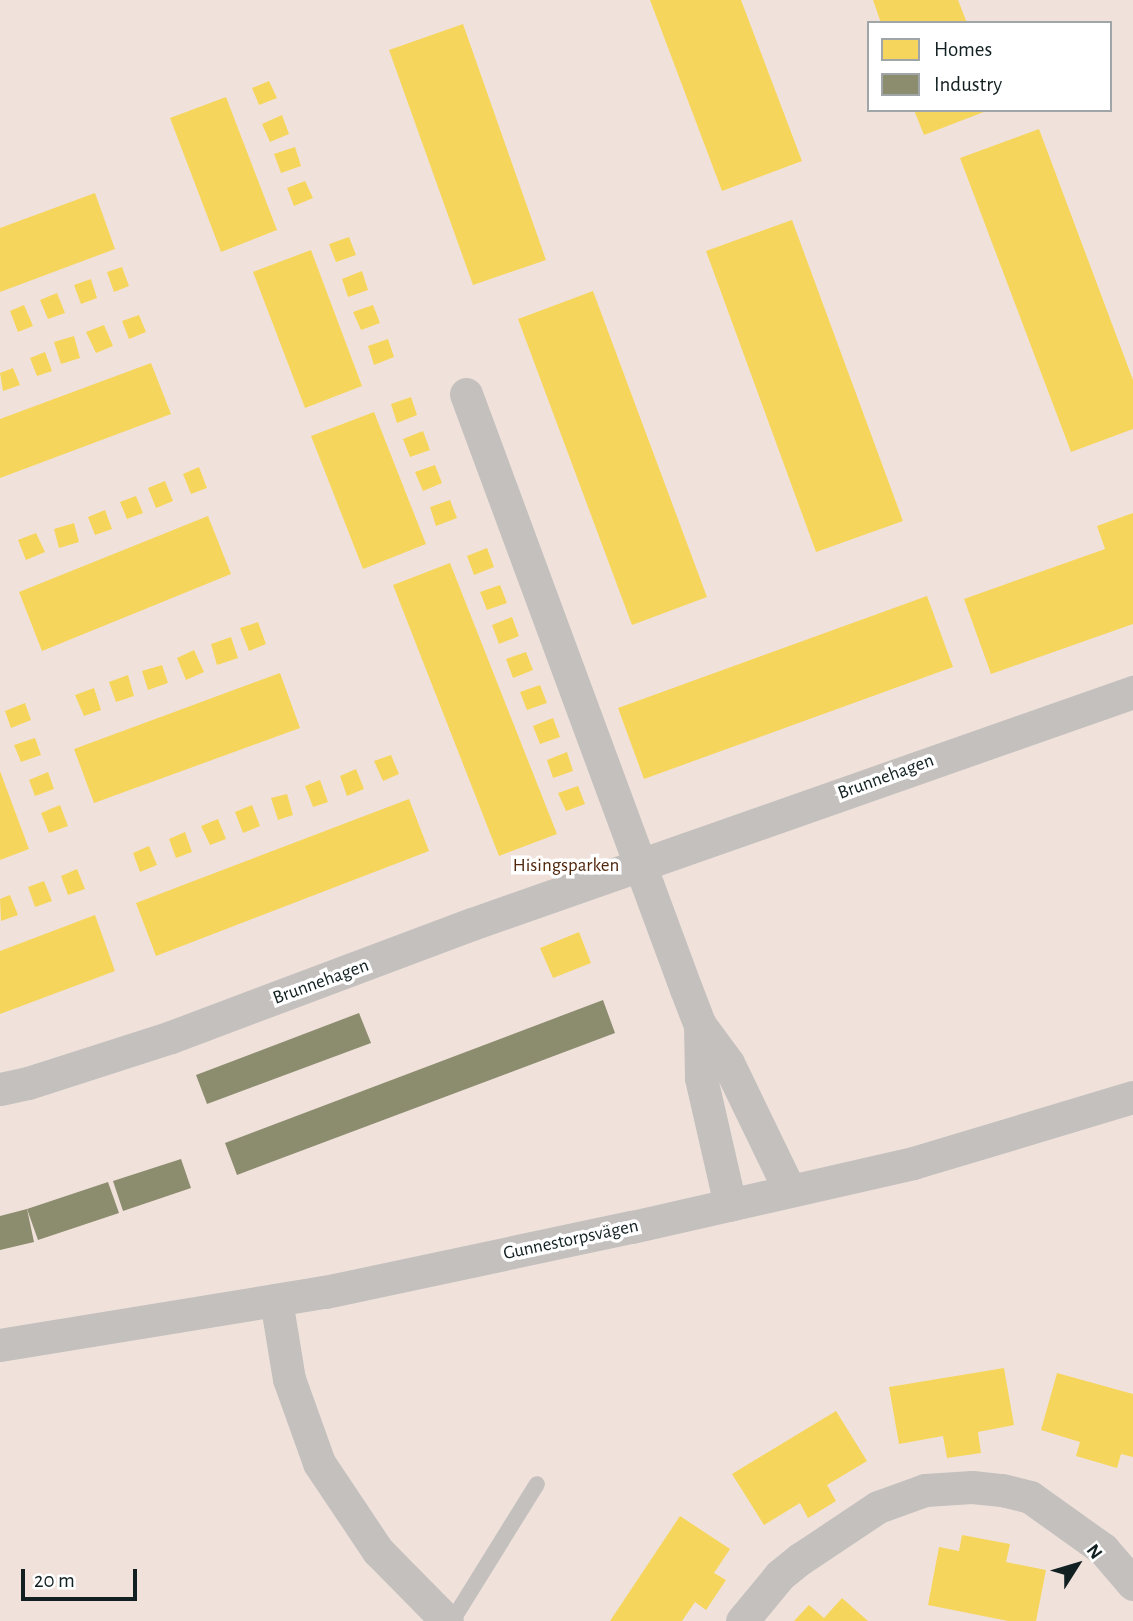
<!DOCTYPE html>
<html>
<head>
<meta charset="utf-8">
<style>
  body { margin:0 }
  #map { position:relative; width:1133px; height:1621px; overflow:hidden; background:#f6fbfb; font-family:"Alegreya Sans",sans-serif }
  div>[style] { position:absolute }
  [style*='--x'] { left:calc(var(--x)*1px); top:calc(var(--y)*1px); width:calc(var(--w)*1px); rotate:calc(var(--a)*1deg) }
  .green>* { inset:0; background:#f0e2db }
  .homes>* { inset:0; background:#f6d55c }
  .industry>* { inset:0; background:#8c8c6e }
  .service>* { height:16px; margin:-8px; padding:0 8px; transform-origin:8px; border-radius:8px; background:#c3c0be }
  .minor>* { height:33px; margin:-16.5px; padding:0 16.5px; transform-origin:16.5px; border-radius:16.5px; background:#c3c0be }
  span { translate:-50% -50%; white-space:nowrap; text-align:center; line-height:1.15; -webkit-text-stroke:7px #fff; paint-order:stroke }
  .street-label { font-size:19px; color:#122022 }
  .park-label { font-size:19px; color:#51270d }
  .legend { position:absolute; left:867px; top:21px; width:245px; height:91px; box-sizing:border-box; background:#fff; border:2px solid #a0a6a7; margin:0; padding:9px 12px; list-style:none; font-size:21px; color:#122022 }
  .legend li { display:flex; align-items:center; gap:14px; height:35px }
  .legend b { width:35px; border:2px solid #a0a6a7 }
  .north { position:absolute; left:1042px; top:1530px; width:70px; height:70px; -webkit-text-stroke:5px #fff; paint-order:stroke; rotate:53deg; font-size:19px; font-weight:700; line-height:28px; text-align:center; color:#122022 }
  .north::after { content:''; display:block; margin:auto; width:24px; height:32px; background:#122022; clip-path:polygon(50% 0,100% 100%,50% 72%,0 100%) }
  .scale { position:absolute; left:21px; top:1569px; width:116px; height:32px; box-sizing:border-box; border:4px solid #122022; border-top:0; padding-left:9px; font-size:21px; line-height:24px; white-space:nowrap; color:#122022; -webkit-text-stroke:5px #fff; paint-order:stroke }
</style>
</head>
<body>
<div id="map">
  <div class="green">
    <i style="clip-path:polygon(evenodd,0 0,1133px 0,1133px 1621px,0 1621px,0 0,869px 23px,1110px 23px,1110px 110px,869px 110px,869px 23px)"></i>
  </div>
  <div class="homes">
    <i style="clip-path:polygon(650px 0,741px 0,802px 161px,722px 191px)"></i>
    <i style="clip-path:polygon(873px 0,958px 0,967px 23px,881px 23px)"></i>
    <i style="clip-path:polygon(463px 24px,546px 260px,473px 285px,389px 50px)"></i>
    <i style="clip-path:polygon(269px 81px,277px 98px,259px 105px,252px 88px)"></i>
    <i style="clip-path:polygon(226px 97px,277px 230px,221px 252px,170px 118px)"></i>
    <i style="clip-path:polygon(914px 110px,989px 110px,924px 135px)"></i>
    <i style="clip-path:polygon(282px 115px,289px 134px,270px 142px,262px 124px)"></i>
    <i style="clip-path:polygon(1039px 129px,1133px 380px,1133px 429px,1071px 452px,960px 158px)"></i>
    <i style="clip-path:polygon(295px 147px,301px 166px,281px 173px,274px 154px)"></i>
    <i style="clip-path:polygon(305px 181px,313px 198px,294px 206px,287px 188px)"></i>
    <i style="clip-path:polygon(95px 193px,115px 249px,0 292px,0 228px)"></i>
    <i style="clip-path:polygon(792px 220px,903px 521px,816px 552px,706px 251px)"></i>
    <i style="clip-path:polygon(349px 237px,356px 255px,336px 262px,329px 244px)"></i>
    <i style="clip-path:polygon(311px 250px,362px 386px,305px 408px,253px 272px)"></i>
    <i style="clip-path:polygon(122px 267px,129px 286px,114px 292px,107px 272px)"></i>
    <i style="clip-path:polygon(362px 271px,368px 290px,348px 297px,342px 279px)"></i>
    <i style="clip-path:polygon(91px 279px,97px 298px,81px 304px,74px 285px)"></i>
    <i style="clip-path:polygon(593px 291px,707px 597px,632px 625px,518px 319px)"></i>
    <i style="clip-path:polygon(57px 293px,65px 313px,48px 319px,40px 300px)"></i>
    <i style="clip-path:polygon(24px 305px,33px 326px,18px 332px,10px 311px)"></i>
    <i style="clip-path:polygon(373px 305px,380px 323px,361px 330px,353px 312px)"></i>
    <i style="clip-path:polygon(139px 315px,146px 332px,129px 339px,122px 321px)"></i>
    <i style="clip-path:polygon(104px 325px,113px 346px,96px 353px,86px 332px)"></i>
    <i style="clip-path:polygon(74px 336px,80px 358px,61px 364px,54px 342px)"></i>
    <i style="clip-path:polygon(388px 339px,394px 357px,374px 365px,368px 346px)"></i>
    <i style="clip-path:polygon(45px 352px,52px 371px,37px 376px,30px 358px)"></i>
    <i style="clip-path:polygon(151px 363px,171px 414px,0 478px,0 419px)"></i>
    <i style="clip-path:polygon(13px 368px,20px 385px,3px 391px,0 373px)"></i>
    <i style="clip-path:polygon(411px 397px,417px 415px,397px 423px,391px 404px)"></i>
    <i style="clip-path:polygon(374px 412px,426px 544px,363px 569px,311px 436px)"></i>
    <i style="clip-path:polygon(423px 431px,430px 450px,410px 457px,403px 439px)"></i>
    <i style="clip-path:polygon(435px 465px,442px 483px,423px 491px,415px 472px)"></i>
    <i style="clip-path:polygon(199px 467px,207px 488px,191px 494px,183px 474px)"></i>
    <i style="clip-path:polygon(165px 481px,173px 501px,156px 508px,148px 488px)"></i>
    <i style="clip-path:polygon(136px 496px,143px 513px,127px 519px,120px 502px)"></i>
    <i style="clip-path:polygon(450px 500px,457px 518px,436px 526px,430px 507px)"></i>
    <i style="clip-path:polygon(105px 510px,112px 529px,95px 535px,88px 517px)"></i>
    <i style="clip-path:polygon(1133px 513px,1133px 624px,991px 674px,964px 599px,1105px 549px,1097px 526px)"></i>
    <i style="clip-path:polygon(208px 516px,231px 574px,42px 651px,19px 592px)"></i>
    <i style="clip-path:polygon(74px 523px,79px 542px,59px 548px,54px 529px)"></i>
    <i style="clip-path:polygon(36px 533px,45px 552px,26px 560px,18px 540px)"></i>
    <i style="clip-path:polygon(487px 548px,494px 567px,474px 575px,467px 556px)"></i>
    <i style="clip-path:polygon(450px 563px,557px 834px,499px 856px,393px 585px)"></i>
    <i style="clip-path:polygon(500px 585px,507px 603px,487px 610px,480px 592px)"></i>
    <i style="clip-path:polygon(927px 596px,953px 667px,644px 779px,618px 708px)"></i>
    <i style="clip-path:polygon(512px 617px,519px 636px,499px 644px,492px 625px)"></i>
    <i style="clip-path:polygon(258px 622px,266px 644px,249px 651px,240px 628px)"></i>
    <i style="clip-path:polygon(231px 637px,238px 658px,217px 665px,211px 644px)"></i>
    <i style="clip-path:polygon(194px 650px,204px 672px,186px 680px,177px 658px)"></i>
    <i style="clip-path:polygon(526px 652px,533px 670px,513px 678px,506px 659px)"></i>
    <i style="clip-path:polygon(162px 665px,168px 683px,148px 690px,142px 671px)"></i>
    <i style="clip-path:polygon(280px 673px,300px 728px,94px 803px,74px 749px)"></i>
    <i style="clip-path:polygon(128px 675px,134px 696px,116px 702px,109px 682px)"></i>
    <i style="clip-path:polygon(540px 685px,547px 703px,527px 710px,520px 692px)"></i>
    <i style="clip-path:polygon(94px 688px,101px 710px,84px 716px,75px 695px)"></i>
    <i style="clip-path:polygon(25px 703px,31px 720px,11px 728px,5px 711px)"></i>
    <i style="clip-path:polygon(553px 718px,560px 737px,540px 744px,533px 726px)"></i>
    <i style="clip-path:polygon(35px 738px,41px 755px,21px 762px,14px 745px)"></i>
    <i style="clip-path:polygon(567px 752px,573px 771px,553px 778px,547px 760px)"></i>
    <i style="clip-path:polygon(391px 755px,399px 774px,383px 781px,374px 761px)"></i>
    <i style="clip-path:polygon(356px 769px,364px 789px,347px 796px,340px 776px)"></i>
    <i style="clip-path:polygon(0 771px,29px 849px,0 860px)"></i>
    <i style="clip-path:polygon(48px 772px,54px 789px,35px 796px,29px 780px)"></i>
    <i style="clip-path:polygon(320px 780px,328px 802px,313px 807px,305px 786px)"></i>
    <i style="clip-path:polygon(578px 786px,585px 804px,566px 811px,558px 793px)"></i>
    <i style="clip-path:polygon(287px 794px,293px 815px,278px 820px,271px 798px)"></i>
    <i style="clip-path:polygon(409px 799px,429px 851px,156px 956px,136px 903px)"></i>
    <i style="clip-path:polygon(60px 805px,68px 826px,49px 833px,41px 813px)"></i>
    <i style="clip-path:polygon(252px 805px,260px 826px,243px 833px,235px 812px)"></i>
    <i style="clip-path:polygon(218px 819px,226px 839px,210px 845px,201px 826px)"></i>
    <i style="clip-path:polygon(185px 832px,192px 852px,176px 858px,169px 839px)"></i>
    <i style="clip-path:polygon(149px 846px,157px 865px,140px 872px,133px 853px)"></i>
    <i style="clip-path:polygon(77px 869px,85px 889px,68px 895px,61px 876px)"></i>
    <i style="clip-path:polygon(44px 881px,52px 901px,35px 907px,28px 887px)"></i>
    <i style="clip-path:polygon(10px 895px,18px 915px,1px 921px,0 899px)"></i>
    <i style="clip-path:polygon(95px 915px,115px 971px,0 1014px,0 951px)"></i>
    <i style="clip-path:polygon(579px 932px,591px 963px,553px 978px,540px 948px)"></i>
    <i style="clip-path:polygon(1004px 1368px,1014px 1425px,978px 1432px,981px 1453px,947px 1458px,943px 1436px,899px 1444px,889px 1387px)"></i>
    <i style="clip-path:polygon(1057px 1373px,1133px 1394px,1133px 1457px,1121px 1454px,1117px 1468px,1076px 1456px,1080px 1442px,1041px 1430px)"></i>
    <i style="clip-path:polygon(836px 1411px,867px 1461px,827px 1485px,836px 1501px,823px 1509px,808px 1518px,800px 1503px,764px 1525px,732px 1474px)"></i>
    <i style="clip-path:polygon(680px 1516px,730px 1549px,714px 1573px,726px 1580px,706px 1610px,695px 1602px,682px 1621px,610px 1621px)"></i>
    <i style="clip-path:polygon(962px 1535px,1010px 1544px,1006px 1562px,1046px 1570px,1036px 1621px,1008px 1621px,928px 1605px,939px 1547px,959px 1551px)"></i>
    <i style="clip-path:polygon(842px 1598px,868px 1621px,794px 1621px,809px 1605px,824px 1618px)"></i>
  </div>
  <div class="industry">
    <i style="clip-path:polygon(603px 1000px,615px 1033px,237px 1175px,225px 1143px)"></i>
    <i style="clip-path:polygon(359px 1013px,371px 1043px,207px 1104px,196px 1075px)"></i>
    <i style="clip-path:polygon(181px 1159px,191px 1188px,123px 1211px,113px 1181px)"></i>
    <i style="clip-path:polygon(108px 1182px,119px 1213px,38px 1240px,27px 1209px)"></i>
    <i style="clip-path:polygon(27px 1209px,34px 1242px,0 1250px,0 1216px)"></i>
  </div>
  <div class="service">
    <i style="--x:452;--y:1621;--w:161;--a:-58.2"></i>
  </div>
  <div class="minor">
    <i style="--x:466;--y:394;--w:634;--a:69.71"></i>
    <i style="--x:686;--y:989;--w:39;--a:69"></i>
    <i style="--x:700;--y:1025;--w:47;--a:53.6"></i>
    <i style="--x:728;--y:1063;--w:142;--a:64.2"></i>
    <i style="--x:700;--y:1025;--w:53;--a:88.9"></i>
    <i style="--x:701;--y:1078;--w:130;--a:77.1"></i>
    <i style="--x:0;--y:1089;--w:29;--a:-12"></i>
    <i style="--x:28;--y:1083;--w:150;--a:-17.8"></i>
    <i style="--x:171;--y:1037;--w:322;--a:-20.6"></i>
    <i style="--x:472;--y:924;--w:701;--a:-19.34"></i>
    <i style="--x:276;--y:1300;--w:80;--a:80.7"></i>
    <i style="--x:289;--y:1379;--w:89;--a:70.3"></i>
    <i style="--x:319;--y:1463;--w:106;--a:56.2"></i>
    <i style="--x:378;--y:1551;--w:98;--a:45.4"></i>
    <i style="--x:0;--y:1345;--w:329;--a:-9.3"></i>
    <i style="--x:325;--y:1292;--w:314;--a:-12"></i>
    <i style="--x:632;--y:1227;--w:288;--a:-12.8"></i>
    <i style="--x:913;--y:1163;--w:230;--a:-16.7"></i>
    <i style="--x:742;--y:1621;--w:60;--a:-50.4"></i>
    <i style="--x:780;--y:1575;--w:26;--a:-39"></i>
    <i style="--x:800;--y:1559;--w:94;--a:-33.7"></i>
    <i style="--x:878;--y:1507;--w:50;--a:-19.9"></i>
    <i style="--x:925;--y:1490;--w:47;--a:-3.7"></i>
    <i style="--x:972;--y:1487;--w:30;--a:6"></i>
    <i style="--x:1002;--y:1490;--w:29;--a:14"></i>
    <i style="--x:1030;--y:1497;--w:90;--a:35.5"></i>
    <i style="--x:1103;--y:1549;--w:46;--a:49.4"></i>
  </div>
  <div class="street-label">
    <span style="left:886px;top:777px;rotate:-20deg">Brunnehagen</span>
    <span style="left:321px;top:982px;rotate:-20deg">Brunnehagen</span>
    <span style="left:571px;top:1240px;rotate:-12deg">Gunnestorpsvägen</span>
  </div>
  <div class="park-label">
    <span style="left:566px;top:866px">Hisingsparken</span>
  </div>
  <ul class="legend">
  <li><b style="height:19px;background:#f6d55c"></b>Homes</li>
  <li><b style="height:19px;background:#8c8c6e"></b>Industry</li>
  </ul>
  <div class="north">N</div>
  <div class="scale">20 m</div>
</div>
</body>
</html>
